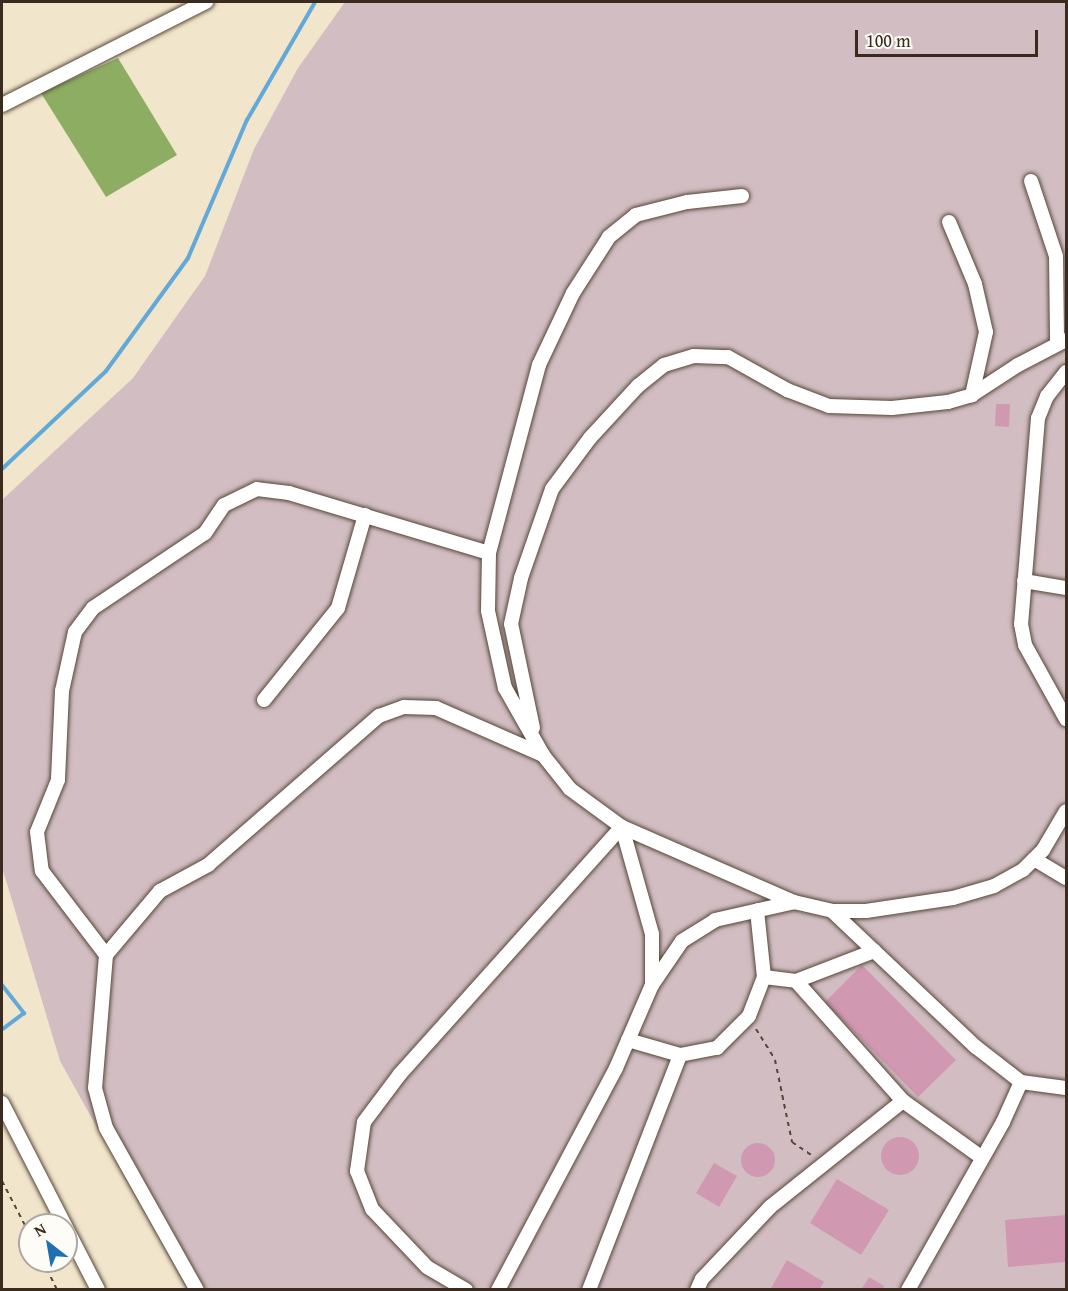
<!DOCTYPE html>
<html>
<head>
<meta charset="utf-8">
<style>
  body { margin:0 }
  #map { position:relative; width:1068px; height:1291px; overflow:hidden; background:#f1e6cb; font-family:"Gentium Book Plus",serif }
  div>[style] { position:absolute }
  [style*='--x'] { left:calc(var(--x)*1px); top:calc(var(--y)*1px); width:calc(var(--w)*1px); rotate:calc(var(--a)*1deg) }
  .industrial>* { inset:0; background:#d2bec2 }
  .forest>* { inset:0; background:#8dae62 }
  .stream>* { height:4px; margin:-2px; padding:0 2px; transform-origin:2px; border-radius:2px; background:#62a8d8 }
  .building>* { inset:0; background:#d098b1 }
  .round { border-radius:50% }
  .path>* { height:2px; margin-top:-1px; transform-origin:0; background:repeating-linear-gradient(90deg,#564638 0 4.5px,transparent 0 9px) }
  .roads { filter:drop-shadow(0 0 2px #564638) drop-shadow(0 0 2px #564638) }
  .minor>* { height:14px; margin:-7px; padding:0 7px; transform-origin:7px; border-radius:7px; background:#fff }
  span { translate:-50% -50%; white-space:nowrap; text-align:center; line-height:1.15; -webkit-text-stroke:6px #fdfcf7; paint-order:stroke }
  .frame { position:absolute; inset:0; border:3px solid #3b2a1e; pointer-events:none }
  .north { position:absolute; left:18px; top:1213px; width:60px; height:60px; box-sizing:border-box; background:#fdfcf7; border:2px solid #afa8a0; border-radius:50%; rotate:329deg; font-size:16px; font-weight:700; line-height:24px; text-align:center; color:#3b2a1e }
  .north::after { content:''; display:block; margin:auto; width:21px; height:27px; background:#1f6fb2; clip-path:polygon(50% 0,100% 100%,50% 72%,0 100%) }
  .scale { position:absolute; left:855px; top:30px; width:183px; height:27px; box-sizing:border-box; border:3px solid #3b2a1e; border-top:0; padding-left:8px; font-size:18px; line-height:21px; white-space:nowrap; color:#3b2a1e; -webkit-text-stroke:4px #fdfcf7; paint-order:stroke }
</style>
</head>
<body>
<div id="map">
  <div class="industrial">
    <i style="clip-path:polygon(345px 2px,1066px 2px,1066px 1289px,187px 1289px,60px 1061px,2px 867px,2px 500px,133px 378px,205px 276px,254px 149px,298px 68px)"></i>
  </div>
  <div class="forest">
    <i style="clip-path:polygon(118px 58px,177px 155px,106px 197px,41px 93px)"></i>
  </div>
  <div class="stream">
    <i style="--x:2;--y:469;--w:143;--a:-43.3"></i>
    <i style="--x:106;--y:371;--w:140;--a:-54"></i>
    <i style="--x:188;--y:258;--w:150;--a:-66.9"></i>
    <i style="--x:247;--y:120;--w:136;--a:-60"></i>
    <i style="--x:2;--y:985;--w:36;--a:52"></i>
    <i style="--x:24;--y:1013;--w:26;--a:143"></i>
  </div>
  <div class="building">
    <i style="clip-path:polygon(996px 404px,1010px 404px,1009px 427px,995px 426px)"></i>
    <i style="clip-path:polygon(862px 965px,956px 1060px,918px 1097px,825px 1002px)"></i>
    <i class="round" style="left:881px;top:1137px;width:38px;height:38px"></i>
    <i class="round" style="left:741px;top:1143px;width:34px;height:34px"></i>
    <i style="clip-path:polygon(714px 1163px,737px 1176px,719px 1207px,696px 1193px)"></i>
    <i style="clip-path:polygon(837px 1179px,889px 1210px,861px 1255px,810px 1223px)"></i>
    <i style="clip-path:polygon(1066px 1215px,1066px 1262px,1008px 1267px,1005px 1220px)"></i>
    <i style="clip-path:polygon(787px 1260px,824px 1282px,819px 1290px,770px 1290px)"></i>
    <i style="clip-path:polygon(869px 1277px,884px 1286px,882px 1290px,861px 1290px)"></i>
  </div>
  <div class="path">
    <i style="--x:756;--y:1029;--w:36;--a:58"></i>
    <i style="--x:775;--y:1060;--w:84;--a:78.3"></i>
    <i style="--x:792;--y:1142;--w:27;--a:34"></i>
    <i style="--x:2;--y:1181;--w:61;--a:62.6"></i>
    <i style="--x:43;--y:1261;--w:32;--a:64"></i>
  </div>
  <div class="roads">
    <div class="minor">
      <i style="--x:2;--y:105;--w:229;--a:-26.8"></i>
      <i style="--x:1031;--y:181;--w:79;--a:71.6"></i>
      <i style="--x:1056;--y:256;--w:86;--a:89.3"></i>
      <i style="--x:742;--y:196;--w:55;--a:173.8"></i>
      <i style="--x:687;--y:202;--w:53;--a:165.7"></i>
      <i style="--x:636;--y:215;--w:35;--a:141"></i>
      <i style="--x:609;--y:237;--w:67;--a:122.7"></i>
      <i style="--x:573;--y:293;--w:80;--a:115.3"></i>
      <i style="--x:539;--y:365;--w:195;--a:104.9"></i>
      <i style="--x:489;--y:553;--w:58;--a:91"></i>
      <i style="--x:488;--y:611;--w:79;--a:77.6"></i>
      <i style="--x:505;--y:688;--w:77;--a:60.4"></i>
      <i style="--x:543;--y:755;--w:43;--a:51.5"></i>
      <i style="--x:570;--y:789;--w:64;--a:36.2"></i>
      <i style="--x:622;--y:827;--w:188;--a:23.6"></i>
      <i style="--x:794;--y:902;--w:39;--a:13"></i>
      <i style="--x:832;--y:911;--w:34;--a:0"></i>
      <i style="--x:866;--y:911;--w:88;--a:-8.5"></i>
      <i style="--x:953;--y:898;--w:43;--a:-16.3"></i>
      <i style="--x:994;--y:886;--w:33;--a:-29"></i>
      <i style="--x:1023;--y:870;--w:28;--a:-45"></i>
      <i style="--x:1043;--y:850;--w:45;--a:-59.5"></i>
      <i style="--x:949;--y:222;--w:67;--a:67.2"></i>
      <i style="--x:975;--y:284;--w:49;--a:77.1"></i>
      <i style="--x:986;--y:332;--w:65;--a:102.5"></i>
      <i style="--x:1066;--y:372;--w:31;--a:128"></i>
      <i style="--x:1047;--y:396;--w:24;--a:112"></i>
      <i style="--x:1038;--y:418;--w:207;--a:94.7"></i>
      <i style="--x:1021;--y:624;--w:21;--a:79"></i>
      <i style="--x:1025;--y:645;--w:85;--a:61"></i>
      <i style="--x:489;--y:553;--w:209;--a:-163.3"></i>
      <i style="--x:289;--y:493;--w:32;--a:-173"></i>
      <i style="--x:257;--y:489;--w:37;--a:154"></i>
      <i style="--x:224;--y:505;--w:34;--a:124"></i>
      <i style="--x:205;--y:533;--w:135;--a:146.2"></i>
      <i style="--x:93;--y:608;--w:30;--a:127"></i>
      <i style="--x:75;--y:632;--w:60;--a:102.4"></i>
      <i style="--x:62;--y:691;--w:89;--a:92.6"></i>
      <i style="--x:58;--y:780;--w:56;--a:112"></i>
      <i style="--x:37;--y:832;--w:39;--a:83"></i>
      <i style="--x:42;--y:871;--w:106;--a:52.7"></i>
      <i style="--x:106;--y:955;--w:84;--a:-49.8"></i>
      <i style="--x:160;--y:891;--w:55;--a:-28.4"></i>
      <i style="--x:208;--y:865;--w:227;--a:-41.1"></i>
      <i style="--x:379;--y:716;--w:27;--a:-20"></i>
      <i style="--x:404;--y:707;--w:32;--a:2"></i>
      <i style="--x:436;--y:708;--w:117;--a:23.7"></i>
      <i style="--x:1024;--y:581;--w:43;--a:9.5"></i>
      <i style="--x:264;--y:700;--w:118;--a:-51.2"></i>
      <i style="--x:338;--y:608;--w:97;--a:-73.8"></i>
      <i style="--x:533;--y:728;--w:106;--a:-101.9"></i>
      <i style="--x:511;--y:624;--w:47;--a:-77.7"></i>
      <i style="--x:521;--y:578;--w:94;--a:-70.8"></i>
      <i style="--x:552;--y:489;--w:64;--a:-53.3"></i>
      <i style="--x:590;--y:438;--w:71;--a:-47.3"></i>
      <i style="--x:638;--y:386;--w:33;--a:-39"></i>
      <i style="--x:664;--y:365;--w:31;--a:-17"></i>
      <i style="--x:694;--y:356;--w:34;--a:2"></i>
      <i style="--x:728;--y:357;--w:68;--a:29.2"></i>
      <i style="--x:787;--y:390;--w:45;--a:20.9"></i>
      <i style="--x:829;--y:406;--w:63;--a:1.8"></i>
      <i style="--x:892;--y:408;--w:56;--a:-6.1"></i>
      <i style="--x:948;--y:402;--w:25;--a:-16"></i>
      <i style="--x:972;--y:395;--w:55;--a:-33.1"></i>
      <i style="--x:1018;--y:365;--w:54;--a:-27.5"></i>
      <i style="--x:1034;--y:859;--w:37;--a:31"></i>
      <i style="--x:832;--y:911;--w:198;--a:43.4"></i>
      <i style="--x:976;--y:1047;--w:57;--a:37.9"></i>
      <i style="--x:106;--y:955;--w:133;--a:94.7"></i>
      <i style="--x:95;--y:1088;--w:41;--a:74.6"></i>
      <i style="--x:106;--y:1128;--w:186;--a:60.7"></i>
      <i style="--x:764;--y:977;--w:32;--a:7"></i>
      <i style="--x:796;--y:981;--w:161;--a:48.3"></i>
      <i style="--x:796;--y:981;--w:84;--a:-21"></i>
      <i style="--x:652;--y:985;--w:53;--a:-55.7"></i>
      <i style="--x:682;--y:941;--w:39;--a:-32"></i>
      <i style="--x:715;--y:920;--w:81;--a:-12.8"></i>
      <i style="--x:628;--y:1040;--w:54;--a:16.1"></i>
      <i style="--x:680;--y:1055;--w:38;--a:-11"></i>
      <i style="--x:717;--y:1048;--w:45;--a:-45"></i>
      <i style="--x:749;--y:1016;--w:42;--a:-69"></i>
      <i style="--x:764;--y:977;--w:67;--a:-96"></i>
      <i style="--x:2;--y:1103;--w:210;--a:62.8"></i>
      <i style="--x:466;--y:1290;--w:45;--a:-149.5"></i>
      <i style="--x:427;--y:1267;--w:80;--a:-133.5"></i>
      <i style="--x:372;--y:1209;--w:41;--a:-111.5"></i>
      <i style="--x:357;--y:1171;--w:49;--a:-81.9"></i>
      <i style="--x:364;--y:1122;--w:60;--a:-53.1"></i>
      <i style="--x:400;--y:1074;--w:332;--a:-48.1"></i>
      <i style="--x:498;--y:1290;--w:251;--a:-62"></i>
      <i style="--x:616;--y:1068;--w:90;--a:-66.6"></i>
      <i style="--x:652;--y:985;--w:51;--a:-90"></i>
      <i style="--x:652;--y:934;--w:111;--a:-105.7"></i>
      <i style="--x:589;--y:1290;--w:252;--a:-68.8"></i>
      <i style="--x:697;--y:1290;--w:12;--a:-66"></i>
      <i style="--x:702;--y:1279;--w:99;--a:-46.6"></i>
      <i style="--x:770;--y:1207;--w:170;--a:-38.6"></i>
      <i style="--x:903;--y:1101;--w:96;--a:35.7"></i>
      <i style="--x:908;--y:1290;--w:193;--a:-60.5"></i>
      <i style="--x:1003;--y:1122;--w:44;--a:-65.8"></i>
      <i style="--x:1021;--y:1082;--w:45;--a:7.6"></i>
    </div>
  </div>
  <div class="frame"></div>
  <div class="north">N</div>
  <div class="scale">100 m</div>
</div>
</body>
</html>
